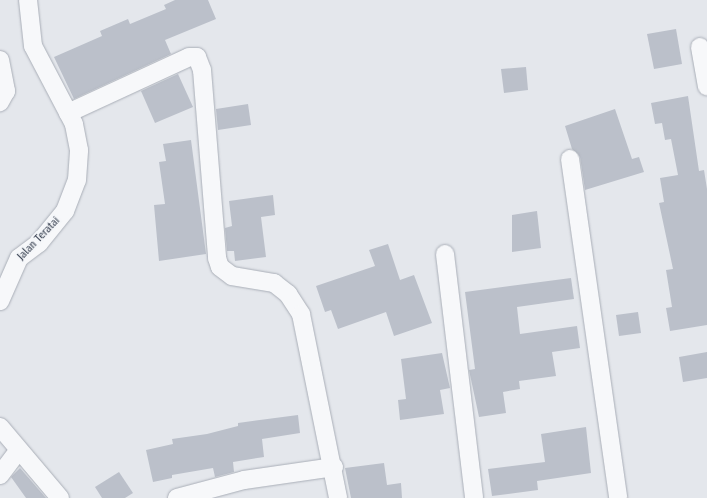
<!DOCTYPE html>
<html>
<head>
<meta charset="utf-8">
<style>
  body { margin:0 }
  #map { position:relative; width:707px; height:498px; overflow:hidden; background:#e4e7ec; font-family:"Fira Sans Condensed",sans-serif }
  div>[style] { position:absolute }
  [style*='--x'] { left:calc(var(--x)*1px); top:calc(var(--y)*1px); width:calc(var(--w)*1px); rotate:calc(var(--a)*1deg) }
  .building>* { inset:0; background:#bbc0ca }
  .roads { filter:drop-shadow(0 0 1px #a9aeb7) drop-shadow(0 0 1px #a9aeb7) }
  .minor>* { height:18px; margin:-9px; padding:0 9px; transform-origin:9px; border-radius:9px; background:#f7f8fa }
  span { translate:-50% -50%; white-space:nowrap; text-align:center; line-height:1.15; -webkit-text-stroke:4px #f4f6f9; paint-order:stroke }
  .street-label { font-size:11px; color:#2b3445 }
</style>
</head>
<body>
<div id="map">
  <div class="building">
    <i style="clip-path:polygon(175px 0,208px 0,216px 19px,165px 40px,171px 54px,74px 99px,54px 57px,102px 36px,100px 31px,128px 19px,130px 24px,166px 9px,164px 5px)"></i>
    <i style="clip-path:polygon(676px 29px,682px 64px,654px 69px,647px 34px)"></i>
    <i style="clip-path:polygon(526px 67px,528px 90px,504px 93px,501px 69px)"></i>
    <i style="clip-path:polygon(178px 74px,193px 107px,155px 123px,141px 91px)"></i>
    <i style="clip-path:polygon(688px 96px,699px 171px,704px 170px,707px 189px,707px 325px,670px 331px,666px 308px,672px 307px,666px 270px,673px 269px,659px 203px,664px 202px,660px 178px,678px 175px,671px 139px,665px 140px,662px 123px,655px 124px,651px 103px)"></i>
    <i style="clip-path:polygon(248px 104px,251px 125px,218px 130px,216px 109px)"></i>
    <i style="clip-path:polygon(615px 109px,632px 159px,639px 157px,644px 172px,585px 190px,580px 157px,572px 149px,565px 126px)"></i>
    <i style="clip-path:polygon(191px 140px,206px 254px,159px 261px,154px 205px,165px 204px,159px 162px,166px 161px,163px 144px)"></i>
    <i style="clip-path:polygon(273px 195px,275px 215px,261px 217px,266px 257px,235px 261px,234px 251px,227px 251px,225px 228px,232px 226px,229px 201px)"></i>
    <i style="clip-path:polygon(537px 211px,541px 248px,512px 252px,512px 215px)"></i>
    <i style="clip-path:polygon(388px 244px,400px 280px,414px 275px,432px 323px,394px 336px,386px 312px,338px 329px,331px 310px,325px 312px,316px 286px,375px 266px,369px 250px)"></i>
    <i style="clip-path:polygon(571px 278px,574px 299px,517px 307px,520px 334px,577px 326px,580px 348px,552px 352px,556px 376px,519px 381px,520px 389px,503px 392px,506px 413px,479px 417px,469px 370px,475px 369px,465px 292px)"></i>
    <i style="clip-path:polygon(638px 312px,641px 333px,619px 336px,616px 315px)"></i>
    <i style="clip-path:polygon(707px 352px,707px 378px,683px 382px,679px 357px)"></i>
    <i style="clip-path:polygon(442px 353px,450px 388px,440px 390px,444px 414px,400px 420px,398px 400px,406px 399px,401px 359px)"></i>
    <i style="clip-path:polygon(298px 415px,300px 433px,262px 439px,264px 457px,233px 462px,234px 472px,215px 477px,213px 468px,172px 475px,172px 478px,153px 482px,146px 450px,173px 444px,172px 439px,207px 434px,238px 426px,238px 423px)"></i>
    <i style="clip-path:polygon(586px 427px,591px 473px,537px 481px,538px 490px,492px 496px,488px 469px,545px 462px,541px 434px)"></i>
    <i style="clip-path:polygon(384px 463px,387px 485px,401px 483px,402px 498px,351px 498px,345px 468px)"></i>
    <i style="clip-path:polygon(20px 468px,46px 498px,26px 498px,11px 477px)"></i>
    <i style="clip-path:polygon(119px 472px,133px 493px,125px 498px,102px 498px,95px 487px)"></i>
  </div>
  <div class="roads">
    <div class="minor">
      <i style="--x:700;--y:47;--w:40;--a:80"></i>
      <i style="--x:0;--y:60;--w:32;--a:79"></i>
      <i style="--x:6;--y:91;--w:13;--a:119"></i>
      <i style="--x:68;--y:113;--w:133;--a:-24.8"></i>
      <i style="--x:189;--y:57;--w:8;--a:0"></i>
      <i style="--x:197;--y:57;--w:14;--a:69"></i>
      <i style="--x:202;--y:70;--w:189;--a:85.4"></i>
      <i style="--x:217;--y:258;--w:9;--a:72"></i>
      <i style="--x:220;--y:267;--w:15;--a:37"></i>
      <i style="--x:232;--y:276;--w:43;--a:9.5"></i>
      <i style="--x:274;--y:283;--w:18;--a:38"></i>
      <i style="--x:288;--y:294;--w:24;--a:57"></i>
      <i style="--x:301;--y:314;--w:188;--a:78.6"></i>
      <i style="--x:570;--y:159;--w:342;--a:81.9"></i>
      <i style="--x:445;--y:254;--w:246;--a:83.2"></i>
      <i style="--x:0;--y:301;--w:47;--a:-66.2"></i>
      <i style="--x:19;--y:258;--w:25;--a:-37"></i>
      <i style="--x:39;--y:243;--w:41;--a:-50.9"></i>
      <i style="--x:65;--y:211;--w:33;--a:-69"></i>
      <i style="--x:77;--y:180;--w:30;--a:-86"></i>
      <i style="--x:79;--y:150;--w:26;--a:-101"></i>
      <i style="--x:74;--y:124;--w:88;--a:-117.7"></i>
      <i style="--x:33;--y:46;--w:46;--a:-96.2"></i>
      <i style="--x:0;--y:427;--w:93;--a:49.8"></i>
      <i style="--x:0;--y:475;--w:31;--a:-53"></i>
      <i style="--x:177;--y:498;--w:69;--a:-15"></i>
      <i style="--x:244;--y:480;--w:91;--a:-8.2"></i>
    </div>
  </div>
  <div class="street-label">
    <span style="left:39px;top:239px;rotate:-46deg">Jalan Teratai</span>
  </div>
</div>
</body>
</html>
